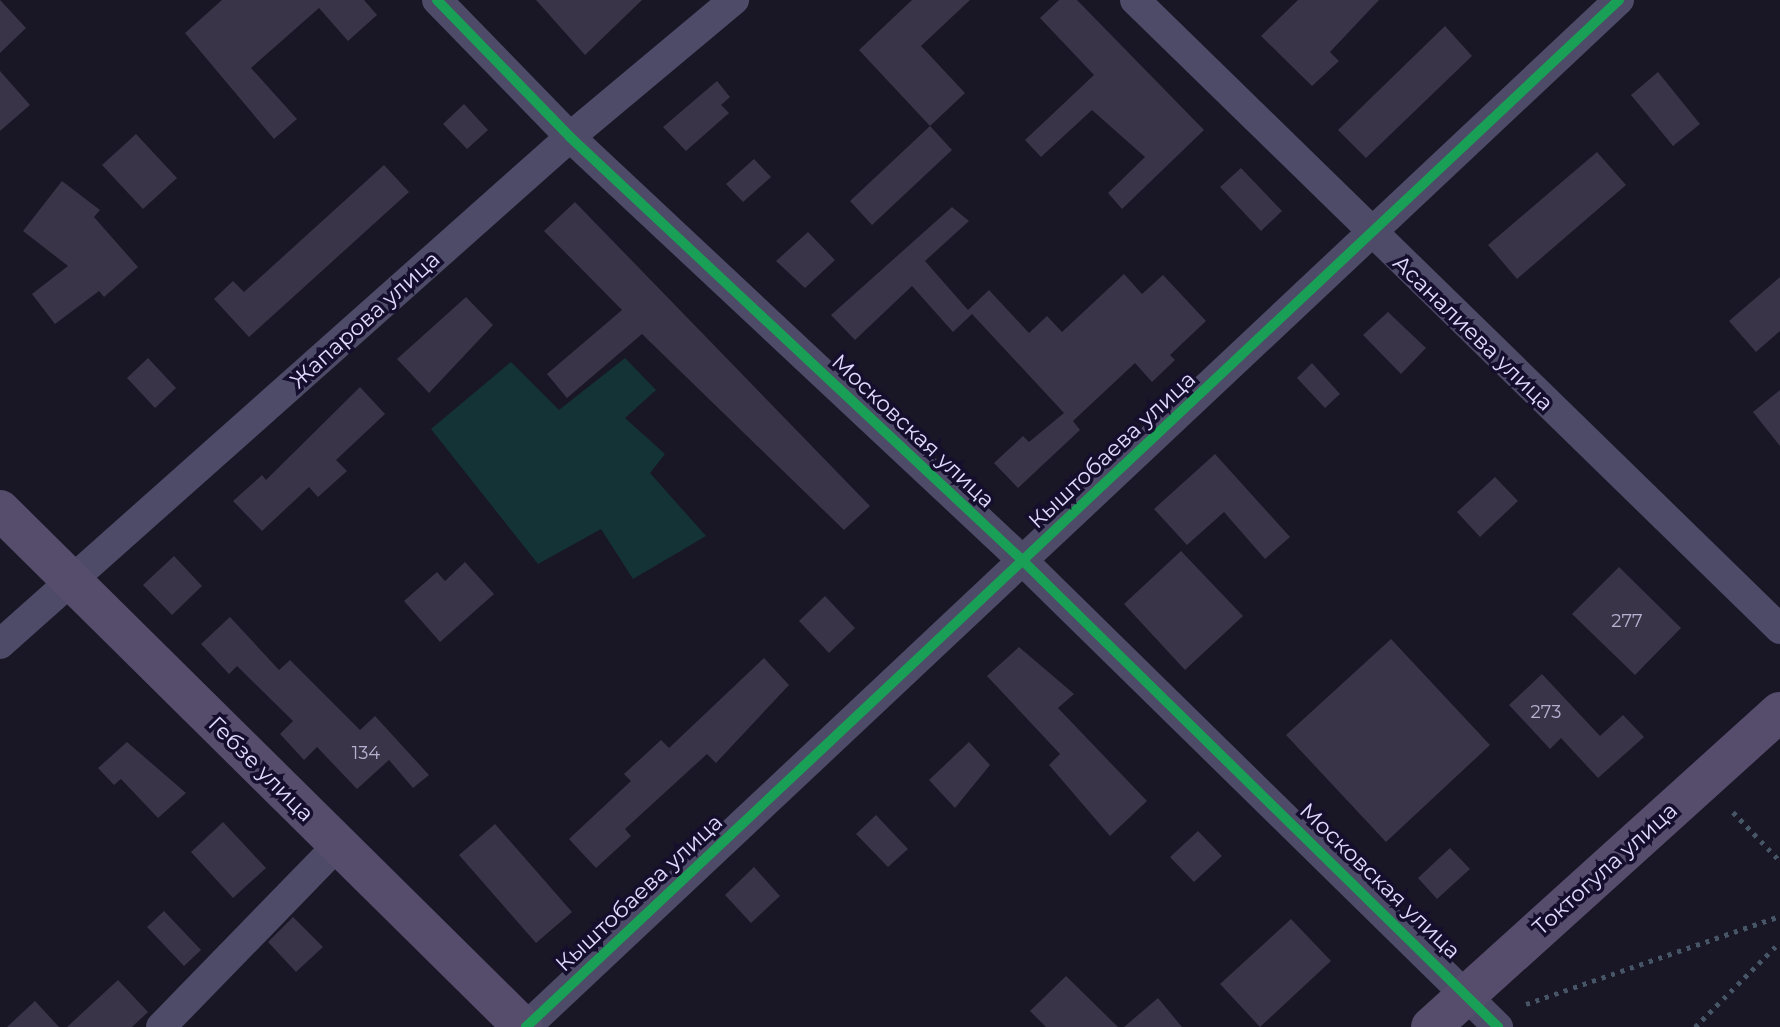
<!DOCTYPE html>
<html>
<head>
<meta charset="utf-8">
<style>
  body { margin:0 }
  #map { position:relative; width:1780px; height:1027px; overflow:hidden; background:#191626; font-family:Montserrat,sans-serif }
  div>[style] { position:absolute }
  [style*='--x'] { left:calc(var(--x)*1px); top:calc(var(--y)*1px); width:calc(var(--w)*1px); rotate:calc(var(--a)*1deg) }
  .green>* { inset:0; background:#133336 }
  .building>* { inset:0; background:#393447 }
  .path>* { height:5px; margin-top:-2.5px; transform-origin:0; background:repeating-linear-gradient(90deg,#475667 0 4px,transparent 0 10px) }
  .minor>* { height:30px; margin:-15px; padding:0 15px; transform-origin:15px; border-radius:15px; background:#4d4b67 }
  .major>* { height:40px; margin:-20px; padding:0 20px; transform-origin:20px; border-radius:20px; background:#564c6b }
  .cycleway>* { height:10px; margin:-5px; padding:0 5px; transform-origin:5px; border-radius:5px; background:#1a9f57 }
  span { translate:-50% -50%; white-space:nowrap; text-align:center; line-height:1.15; -webkit-text-stroke:7px #150f2d; paint-order:stroke }
  .number-label { font-size:18px; color:#b7b1d1 }
  .number-label span { -webkit-text-stroke-width:0 }
  .street-label { font-size:22px; color:#e1dbff }
</style>
</head>
<body>
<div id="map">
  <div class="green">
    <i style="clip-path:polygon(625px 358px,656px 390px,625px 418px,665px 454px,650px 473px,706px 536px,633px 579px,601px 529px,538px 564px,431px 429px,511px 362px,559px 410px)"></i>
  </div>
  <div class="building">
    <i style="clip-path:polygon(0 0,26px 28px,0 53px)"></i>
    <i style="clip-path:polygon(222px 0,364px 0,377px 15px,348px 41px,319px 8px,251px 68px,297px 119px,274px 139px,185px 33px)"></i>
    <i style="clip-path:polygon(536px 0,642px 0,585px 55px)"></i>
    <i style="clip-path:polygon(912px 0,970px 0,921px 46px,965px 93px,930px 126px,859px 50px)"></i>
    <i style="clip-path:polygon(1059px 0,1077px 0,1204px 130px,1122px 209px,1108px 193px,1145px 157px,1092px 110px,1041px 157px,1025px 140px,1094px 75px,1040px 18px)"></i>
    <i style="clip-path:polygon(1298px 0,1379px 0,1330px 52px,1339px 61px,1312px 86px,1261px 36px)"></i>
    <i style="clip-path:polygon(1445px 26px,1472px 56px,1366px 158px,1338px 130px)"></i>
    <i style="clip-path:polygon(0 71px,30px 105px,0 131px)"></i>
    <i style="clip-path:polygon(1658px 72px,1700px 124px,1673px 146px,1631px 95px)"></i>
    <i style="clip-path:polygon(717px 81px,730px 97px,721px 105px,729px 113px,686px 151px,663px 127px)"></i>
    <i style="clip-path:polygon(464px 104px,488px 130px,467px 149px,443px 124px)"></i>
    <i style="clip-path:polygon(930px 126px,952px 150px,872px 225px,850px 201px)"></i>
    <i style="clip-path:polygon(136px 134px,177px 178px,143px 209px,102px 165px)"></i>
    <i style="clip-path:polygon(1597px 152px,1626px 185px,1517px 279px,1488px 245px)"></i>
    <i style="clip-path:polygon(754px 159px,771px 177px,743px 202px,726px 184px)"></i>
    <i style="clip-path:polygon(384px 165px,409px 192px,249px 337px,214px 299px,233px 281px,244px 292px)"></i>
    <i style="clip-path:polygon(1241px 168px,1282px 211px,1261px 231px,1220px 187px)"></i>
    <i style="clip-path:polygon(62px 181px,100px 210px,94px 217px,138px 267px,104px 297px,99px 291px,55px 324px,32px 294px,68px 266px,23px 231px)"></i>
    <i style="clip-path:polygon(575px 202px,870px 506px,844px 530px,642px 334px,567px 398px,547px 374px,622px 310px,544px 231px)"></i>
    <i style="clip-path:polygon(952px 207px,969px 221px,925px 261px,968px 310px,989px 290px,1029px 333px,1047px 316px,1062px 332px,1124px 274px,1142px 294px,1163px 275px,1206px 321px,1170px 355px,1175px 360px,1152px 382px,1135px 363px,1073px 421px,1080px 430px,1018px 488px,994px 463px,1023px 436px,1029px 442px,1064px 413px,972px 314px,953px 332px,912px 286px,855px 340px,831px 315px)"></i>
    <i style="clip-path:polygon(808px 232px,835px 260px,805px 288px,776px 261px)"></i>
    <i style="clip-path:polygon(1780px 277px,1780px 331px,1756px 352px,1729px 321px)"></i>
    <i style="clip-path:polygon(466px 297px,493px 325px,429px 393px,397px 359px)"></i>
    <i style="clip-path:polygon(1388px 312px,1426px 348px,1401px 374px,1363px 335px)"></i>
    <i style="clip-path:polygon(148px 358px,176px 388px,155px 408px,127px 378px)"></i>
    <i style="clip-path:polygon(1312px 363px,1340px 394px,1325px 408px,1297px 378px)"></i>
    <i style="clip-path:polygon(360px 387px,385px 414px,336px 460px,347px 471px,318px 497px,309px 487px,262px 531px,233px 501px,262px 475px,266px 480px)"></i>
    <i style="clip-path:polygon(1780px 390px,1780px 446px,1753px 412px)"></i>
    <i style="clip-path:polygon(1215px 454px,1290px 537px,1265px 559px,1224px 512px,1187px 545px,1154px 509px)"></i>
    <i style="clip-path:polygon(1495px 477px,1518px 501px,1480px 537px,1457px 512px)"></i>
    <i style="clip-path:polygon(1181px 551px,1243px 616px,1185px 670px,1124px 604px)"></i>
    <i style="clip-path:polygon(174px 556px,202px 586px,172px 615px,143px 585px)"></i>
    <i style="clip-path:polygon(465px 562px,494px 594px,440px 642px,404px 601px,437px 572px,445px 581px)"></i>
    <i style="clip-path:polygon(1619px 567px,1681px 628px,1635px 675px,1572px 614px)"></i>
    <i style="clip-path:polygon(825px 596px,855px 628px,829px 653px,799px 621px)"></i>
    <i style="clip-path:polygon(230px 617px,279px 670px,290px 660px,360px 730px,375px 716px,429px 775px,413px 788px,389px 760px,357px 789px,317px 747px,304px 760px,280px 734px,293px 721px,237px 666px,229px 674px,201px 644px)"></i>
    <i style="clip-path:polygon(1391px 639px,1490px 745px,1386px 842px,1286px 735px)"></i>
    <i style="clip-path:polygon(1019px 647px,1074px 694px,1058px 708px,1147px 801px,1110px 836px,1049px 765px,1060px 754px,987px 676px)"></i>
    <i style="clip-path:polygon(764px 658px,789px 685px,716px 763px,707px 754px,625px 829px,631px 836px,596px 868px,569px 839px,631px 781px,624px 774px,661px 740px,669px 748px)"></i>
    <i style="clip-path:polygon(1542px 674px,1600px 736px,1623px 715px,1644px 737px,1598px 778px,1561px 738px,1550px 749px,1509px 705px)"></i>
    <i style="clip-path:polygon(127px 742px,186px 793px,158px 818px,121px 779px,114px 785px,98px 768px)"></i>
    <i style="clip-path:polygon(969px 742px,990px 765px,955px 808px,929px 780px)"></i>
    <i style="clip-path:polygon(876px 815px,908px 849px,888px 867px,856px 834px)"></i>
    <i style="clip-path:polygon(223px 822px,266px 868px,233px 898px,191px 852px)"></i>
    <i style="clip-path:polygon(495px 824px,572px 912px,536px 943px,459px 855px)"></i>
    <i style="clip-path:polygon(1198px 831px,1222px 856px,1194px 882px,1170px 857px)"></i>
    <i style="clip-path:polygon(1450px 848px,1470px 869px,1437px 899px,1418px 878px)"></i>
    <i style="clip-path:polygon(754px 867px,780px 896px,751px 923px,725px 895px)"></i>
    <i style="clip-path:polygon(164px 911px,201px 950px,184px 966px,147px 927px)"></i>
    <i style="clip-path:polygon(293px 917px,323px 947px,296px 972px,268px 942px)"></i>
    <i style="clip-path:polygon(1291px 919px,1331px 961px,1260px 1027px,1220px 984px)"></i>
    <i style="clip-path:polygon(1066px 976px,1118px 1027px,1046px 1027px,1030px 1011px)"></i>
    <i style="clip-path:polygon(118px 980px,148px 1012px,132px 1027px,67px 1027px)"></i>
    <i style="clip-path:polygon(1158px 998px,1182px 1027px,1124px 1027px)"></i>
    <i style="clip-path:polygon(35px 1001px,59px 1027px,7px 1027px)"></i>
  </div>
  <div class="path">
    <i style="--x:1733;--y:812;--w:68;--a:46.2"></i>
    <i style="--x:1526;--y:1004;--w:269;--a:-19.1"></i>
    <i style="--x:1695;--y:1027;--w:120;--a:-45"></i>
  </div>
  <div class="minor">
    <i style="--x:437;--y:0;--w:191;--a:45.8"></i>
    <i style="--x:570;--y:137;--w:619;--a:43.1"></i>
    <i style="--x:1022;--y:560;--w:667;--a:44.45"></i>
    <i style="--x:1135;--y:0;--w:901;--a:44.28"></i>
    <i style="--x:0;--y:644;--w:763;--a:-41.65"></i>
    <i style="--x:570;--y:137;--w:214;--a:-39.9"></i>
    <i style="--x:161;--y:1027;--w:254;--a:-45.8"></i>
    <i style="--x:526;--y:1027;--w:1500;--a:-43.22"></i>
  </div>
  <div class="major">
    <i style="--x:0;--y:510;--w:735;--a:44.67"></i>
    <i style="--x:1431;--y:1027;--w:470;--a:-42.1"></i>
  </div>
  <div class="cycleway">
    <i style="--x:437;--y:0;--w:191;--a:45.8"></i>
    <i style="--x:570;--y:137;--w:619;--a:43.1"></i>
    <i style="--x:1022;--y:560;--w:667;--a:44.45"></i>
    <i style="--x:526;--y:1027;--w:1500;--a:-43.22"></i>
  </div>
  <div class="number-label">
    <span style="left:1627px;top:621px">277</span>
    <span style="left:1546px;top:712px">273</span>
    <span style="left:366px;top:753px">134</span>
  </div>
  <div class="street-label">
    <span style="left:365px;top:320px;rotate:-42deg">Жапарова улица</span>
    <span style="left:1473px;top:333px;rotate:44deg">Асаналиева улица</span>
    <span style="left:913px;top:431px;rotate:43deg">Московская улица</span>
    <span style="left:1112px;top:450px;rotate:-43deg">Кыштобаева улица</span>
    <span style="left:261px;top:769px;rotate:45deg">Гебзе улица</span>
    <span style="left:1605px;top:869px;rotate:-42deg">Токтогула улица</span>
    <span style="left:1380px;top:881px;rotate:44deg">Московская улица</span>
    <span style="left:639px;top:893px;rotate:-43deg">Кыштобаева улица</span>
  </div>
</div>
</body>
</html>
